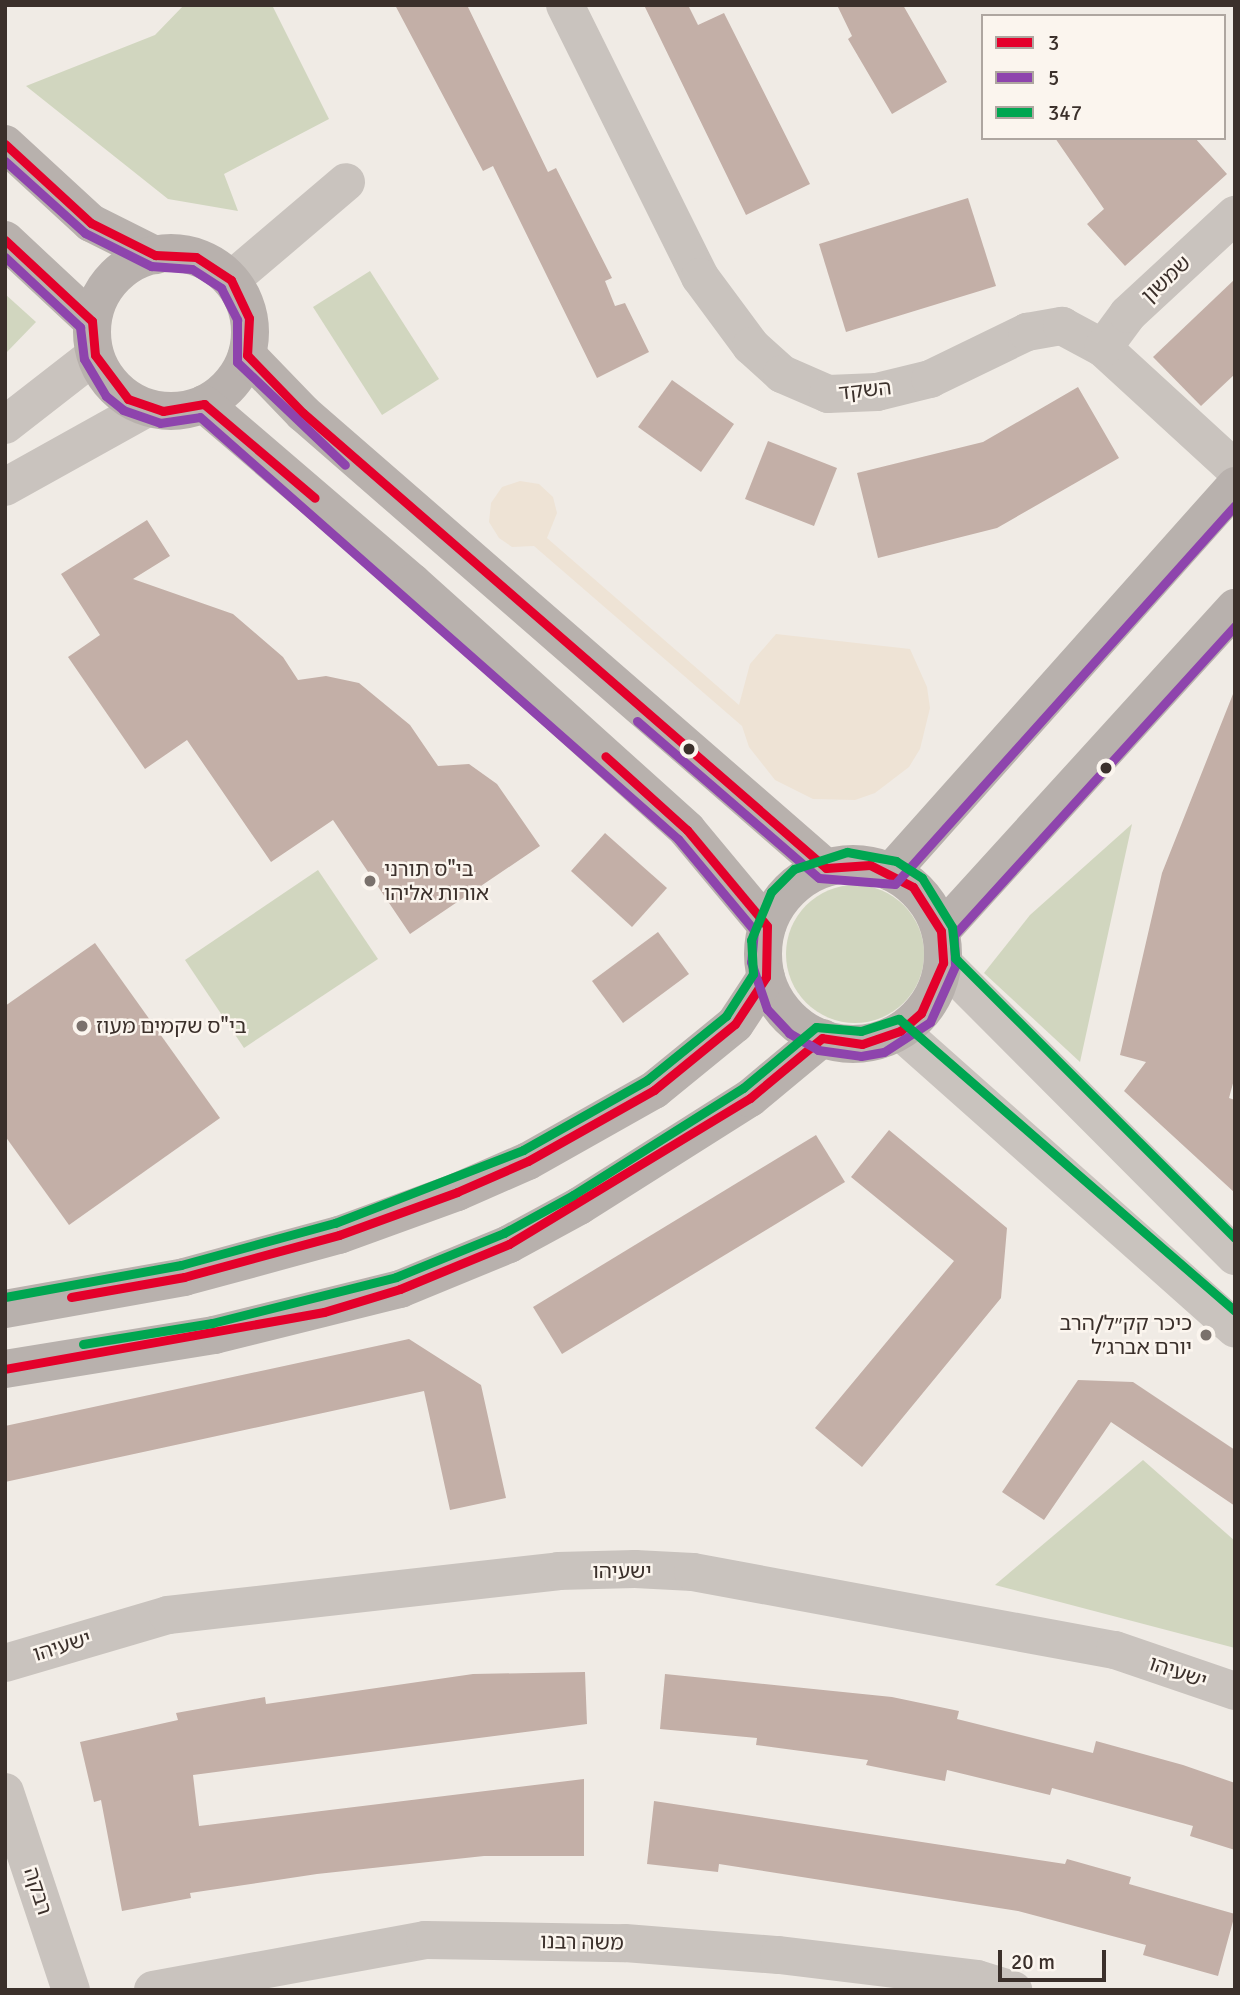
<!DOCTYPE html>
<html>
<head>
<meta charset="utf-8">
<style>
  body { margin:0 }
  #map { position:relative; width:1240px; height:1995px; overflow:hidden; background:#f0ebe5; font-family:Signika,"Noto Sans Hebrew",sans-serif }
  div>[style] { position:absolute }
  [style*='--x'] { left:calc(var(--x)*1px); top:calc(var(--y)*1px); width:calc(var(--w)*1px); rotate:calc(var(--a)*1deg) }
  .green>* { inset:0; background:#d1d6bf }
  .round { border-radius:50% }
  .plaza>* { inset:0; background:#eee3d5 }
  .building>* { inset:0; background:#c3afa7 }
  .minor>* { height:38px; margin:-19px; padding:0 19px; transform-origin:19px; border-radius:19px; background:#c9c3be }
  .major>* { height:38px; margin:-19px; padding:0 19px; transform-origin:19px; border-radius:19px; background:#b8b1ad }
  .major>.ring { margin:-19px; padding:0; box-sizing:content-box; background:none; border:38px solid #b8b1ad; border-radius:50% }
  .bus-1>* { height:9px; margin:-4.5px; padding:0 4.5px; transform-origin:4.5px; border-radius:4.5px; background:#e4002b }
  .bus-2>* { height:9px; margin:-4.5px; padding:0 4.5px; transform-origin:4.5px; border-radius:4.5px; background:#8e44ad }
  .bus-3>* { height:9px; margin:-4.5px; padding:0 4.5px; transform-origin:4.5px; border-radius:4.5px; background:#00a651 }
  .dots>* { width:19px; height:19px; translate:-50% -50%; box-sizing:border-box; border:4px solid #fbf5ee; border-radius:50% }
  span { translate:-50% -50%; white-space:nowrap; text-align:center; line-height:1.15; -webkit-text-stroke:5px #fbf5ee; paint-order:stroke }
  .street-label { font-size:21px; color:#3b302b }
  .poi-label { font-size:21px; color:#3b302b }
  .left { translate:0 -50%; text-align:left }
  .right { translate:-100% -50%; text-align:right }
  .frame { position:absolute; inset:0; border:7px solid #3b302b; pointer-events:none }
  .legend { position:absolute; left:981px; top:14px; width:245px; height:126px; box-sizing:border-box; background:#fbf5ee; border:2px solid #aea6a0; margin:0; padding:9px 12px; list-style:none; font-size:21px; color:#3b302b }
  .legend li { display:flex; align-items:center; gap:14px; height:35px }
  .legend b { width:35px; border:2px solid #aea6a0 }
  .scale { position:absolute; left:998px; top:1950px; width:108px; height:32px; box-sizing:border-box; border:4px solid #3b302b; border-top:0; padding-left:9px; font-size:21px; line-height:24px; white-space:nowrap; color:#3b302b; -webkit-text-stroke:5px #fbf5ee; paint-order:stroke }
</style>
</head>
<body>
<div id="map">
  <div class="green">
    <i style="clip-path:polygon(184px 5px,272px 5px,329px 119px,224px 174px,238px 211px,168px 199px,26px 86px,155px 35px)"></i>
    <i style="clip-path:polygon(370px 271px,439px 379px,382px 415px,313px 307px)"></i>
    <i style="clip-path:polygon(5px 294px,36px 322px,5px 354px)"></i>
    <i style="clip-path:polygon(1132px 824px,1080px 1062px,984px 973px,1030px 915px)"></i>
    <i style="clip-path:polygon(318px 870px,378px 959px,244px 1048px,185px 960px)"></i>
    <i class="round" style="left:786px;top:885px;width:138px;height:138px"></i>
    <i style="clip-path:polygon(1143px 1460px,1235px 1541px,1235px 1648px,995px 1585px)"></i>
  </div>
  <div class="plaza">
    <i style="clip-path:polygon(520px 481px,539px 484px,553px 497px,557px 513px,547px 538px,739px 705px,750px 664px,776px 634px,910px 649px,927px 687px,930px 708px,920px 749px,909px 767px,875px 793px,855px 800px,813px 799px,775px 780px,749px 747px,742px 726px,534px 546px,512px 547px,499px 538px,489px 522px,491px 503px,502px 487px)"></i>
  </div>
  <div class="building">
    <i style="clip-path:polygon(395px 5px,467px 5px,548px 172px,556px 168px,612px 278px,605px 281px,615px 306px,625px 303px,649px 352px,597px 378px,493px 166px,483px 171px)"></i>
    <i style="clip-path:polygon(644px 5px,688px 5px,698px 25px,724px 13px,810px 184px,746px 215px)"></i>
    <i style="clip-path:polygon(837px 5px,903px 5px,947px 82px,892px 114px,848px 39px,852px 36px)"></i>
    <i style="clip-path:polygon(1055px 138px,1195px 138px,1227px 174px,1125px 266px,1087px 224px,1104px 209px)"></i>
    <i style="clip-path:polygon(968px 198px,996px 286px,846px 332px,819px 244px)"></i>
    <i style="clip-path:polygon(1235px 279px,1235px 374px,1201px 406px,1153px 357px)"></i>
    <i style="clip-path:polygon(672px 380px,734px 424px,701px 472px,638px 427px)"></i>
    <i style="clip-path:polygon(1078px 387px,1119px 458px,997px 528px,878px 558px,857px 473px,983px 442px)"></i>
    <i style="clip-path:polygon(768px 441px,837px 468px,814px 526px,745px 499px)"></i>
    <i style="clip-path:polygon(147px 520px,170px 556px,133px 579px,233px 614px,283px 657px,298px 680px,326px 676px,359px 683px,410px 725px,438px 766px,469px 764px,497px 784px,540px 846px,410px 934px,333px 820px,271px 862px,187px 740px,145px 769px,68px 657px,100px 635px,61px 574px)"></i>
    <i style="clip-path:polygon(1233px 694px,1235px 1076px,1229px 1098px,1235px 1100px,1235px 1193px,1124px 1091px,1146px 1062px,1120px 1055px,1162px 873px)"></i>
    <i style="clip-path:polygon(605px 833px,667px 888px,632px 927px,571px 871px)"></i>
    <i style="clip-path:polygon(658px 932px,689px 974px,623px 1023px,592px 981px)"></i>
    <i style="clip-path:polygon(95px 943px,220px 1118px,69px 1225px,5px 1136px,5px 1006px)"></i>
    <i style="clip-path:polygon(889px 1130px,1007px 1228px,1001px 1298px,862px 1467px,815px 1428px,954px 1261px,851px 1177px)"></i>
    <i style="clip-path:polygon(816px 1135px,845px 1182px,562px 1354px,533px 1307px)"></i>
    <i style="clip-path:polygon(409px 1339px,481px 1385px,506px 1498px,450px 1510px,424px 1391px,5px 1482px,5px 1426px)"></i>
    <i style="clip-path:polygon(1078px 1380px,1133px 1382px,1235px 1450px,1235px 1506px,1111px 1422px,1044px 1520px,1002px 1492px)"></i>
    <i style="clip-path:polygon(585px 1672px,587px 1724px,193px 1775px,199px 1826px,584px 1779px,584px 1856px,484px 1856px,317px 1874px,190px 1893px,191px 1898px,122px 1911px,101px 1800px,94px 1802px,80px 1742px,178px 1720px,176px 1713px,265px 1697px,266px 1704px,473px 1674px)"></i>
    <i style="clip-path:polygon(665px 1674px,892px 1697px,959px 1711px,957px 1719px,1093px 1753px,1096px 1741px,1183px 1765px,1235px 1783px,1235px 1850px,1190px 1836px,1193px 1826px,1052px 1788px,1050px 1795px,947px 1770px,945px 1781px,866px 1765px,868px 1760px,756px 1745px,757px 1738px,660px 1729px)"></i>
    <i style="clip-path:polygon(654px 1801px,1065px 1864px,1067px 1859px,1131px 1877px,1129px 1884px,1235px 1914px,1218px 1976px,1143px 1955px,1146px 1945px,1018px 1911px,719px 1864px,718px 1872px,647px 1864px)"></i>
  </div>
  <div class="minor">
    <i style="--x:565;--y:5;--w:304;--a:63.6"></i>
    <i style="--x:700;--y:277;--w:86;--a:53.5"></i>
    <i style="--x:751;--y:346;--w:42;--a:42.1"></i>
    <i style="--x:782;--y:374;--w:50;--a:23.5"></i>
    <i style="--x:828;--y:394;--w:49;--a:-2.3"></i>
    <i style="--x:877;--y:392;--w:55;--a:-13.8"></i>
    <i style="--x:930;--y:379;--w:108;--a:-25.9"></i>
    <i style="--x:1027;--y:332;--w:36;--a:-10"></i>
    <i style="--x:1062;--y:326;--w:47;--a:28.2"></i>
    <i style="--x:1103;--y:348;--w:179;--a:42.5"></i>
    <i style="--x:231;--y:280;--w:151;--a:-40.4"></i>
    <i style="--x:1103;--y:348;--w:42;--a:-53.7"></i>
    <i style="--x:1128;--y:314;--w:146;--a:-42.8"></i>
    <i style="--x:5;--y:425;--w:114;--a:-37.9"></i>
    <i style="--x:5;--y:487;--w:162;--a:-29.1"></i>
    <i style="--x:943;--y:963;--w:414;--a:45.1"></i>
    <i style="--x:900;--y:1031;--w:448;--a:41.6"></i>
    <i style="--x:5;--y:1663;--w:170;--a:-16.4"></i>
    <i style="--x:168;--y:1615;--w:392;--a:-6.4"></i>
    <i style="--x:558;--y:1571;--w:77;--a:-1.5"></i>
    <i style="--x:635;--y:1569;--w:58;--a:3"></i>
    <i style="--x:693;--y:1572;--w:429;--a:10.5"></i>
    <i style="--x:1115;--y:1650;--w:127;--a:18.9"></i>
    <i style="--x:5;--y:1792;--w:209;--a:71.6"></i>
    <i style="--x:153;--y:1990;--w:277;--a:-10.4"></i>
    <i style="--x:425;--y:1940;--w:200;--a:0.9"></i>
    <i style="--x:625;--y:1943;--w:154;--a:4.5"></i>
    <i style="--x:779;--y:1955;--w:199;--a:6.9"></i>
    <i style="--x:977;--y:1979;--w:38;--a:17"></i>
  </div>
  <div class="major">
    <i style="--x:5;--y:144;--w:117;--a:42.6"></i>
    <i style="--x:91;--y:223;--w:72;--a:26.6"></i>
    <i style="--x:5;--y:240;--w:119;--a:43"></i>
    <i class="ring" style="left:92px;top:253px;width:120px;height:120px"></i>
    <i style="--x:247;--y:355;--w:81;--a:46"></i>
    <i style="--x:303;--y:413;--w:693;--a:41.02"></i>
    <i style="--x:204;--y:404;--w:275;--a:40.6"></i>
    <i style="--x:413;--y:583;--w:369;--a:42"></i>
    <i style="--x:687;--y:830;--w:125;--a:50.2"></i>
    <i class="ring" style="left:763px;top:864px;width:142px;height:142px"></i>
    <i style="--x:891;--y:872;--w:517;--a:-48.29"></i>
    <i style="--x:941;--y:931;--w:437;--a:-47.7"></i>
    <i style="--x:5;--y:1309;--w:182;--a:-10.1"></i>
    <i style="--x:184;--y:1277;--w:161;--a:-15.2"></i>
    <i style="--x:339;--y:1235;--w:126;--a:-20"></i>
    <i style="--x:457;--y:1192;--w:77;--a:-23.6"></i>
    <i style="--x:528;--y:1161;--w:145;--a:-29.4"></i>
    <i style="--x:654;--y:1090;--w:104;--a:-39.2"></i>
    <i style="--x:735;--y:1024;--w:56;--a:-56.6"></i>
    <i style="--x:5;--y:1369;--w:212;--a:-9.2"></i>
    <i style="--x:214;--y:1335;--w:192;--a:-13.9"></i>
    <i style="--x:400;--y:1289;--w:118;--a:-22.4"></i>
    <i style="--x:509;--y:1244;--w:80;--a:-28.5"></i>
    <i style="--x:579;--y:1206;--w:202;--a:-32.3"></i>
    <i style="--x:750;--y:1098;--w:94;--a:-39.8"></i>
  </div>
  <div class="bus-1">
    <i style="--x:5;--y:144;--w:117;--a:42.6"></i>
    <i style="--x:91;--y:223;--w:72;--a:26.6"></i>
    <i style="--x:155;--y:255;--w:41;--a:2.8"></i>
    <i style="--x:196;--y:257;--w:42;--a:33.3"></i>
    <i style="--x:231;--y:280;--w:42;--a:64.7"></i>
    <i style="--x:249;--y:318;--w:37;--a:93"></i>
    <i style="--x:247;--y:355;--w:81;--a:46"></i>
    <i style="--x:303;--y:413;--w:693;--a:41.02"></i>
    <i style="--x:826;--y:868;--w:44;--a:-3.9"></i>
    <i style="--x:870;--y:865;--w:48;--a:27.1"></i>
    <i style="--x:913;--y:887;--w:52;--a:57.5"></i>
    <i style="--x:941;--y:931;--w:32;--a:86"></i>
    <i style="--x:943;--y:963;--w:55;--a:113.7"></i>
    <i style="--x:921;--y:1013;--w:28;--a:139"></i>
    <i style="--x:900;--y:1031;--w:40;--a:161.1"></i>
    <i style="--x:862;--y:1044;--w:40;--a:-171.5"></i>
    <i style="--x:822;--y:1038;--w:94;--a:140.2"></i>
    <i style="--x:750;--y:1098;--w:282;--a:148.8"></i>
    <i style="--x:509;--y:1244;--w:118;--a:157.6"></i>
    <i style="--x:400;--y:1289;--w:79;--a:163.2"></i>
    <i style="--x:324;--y:1312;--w:324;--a:169.9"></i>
    <i style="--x:5;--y:240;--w:119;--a:43"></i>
    <i style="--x:92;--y:321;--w:34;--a:85"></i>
    <i style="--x:95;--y:355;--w:55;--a:53.1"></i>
    <i style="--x:128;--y:399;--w:37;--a:19"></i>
    <i style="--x:163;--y:411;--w:42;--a:-9.7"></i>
    <i style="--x:204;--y:404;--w:145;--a:40.3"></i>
    <i style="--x:71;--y:1297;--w:115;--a:-10"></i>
    <i style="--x:184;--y:1277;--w:161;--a:-15.2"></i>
    <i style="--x:339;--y:1235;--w:126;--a:-20"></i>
    <i style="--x:457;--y:1192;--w:77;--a:-23.6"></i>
    <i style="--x:528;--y:1161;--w:145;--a:-29.4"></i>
    <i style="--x:654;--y:1090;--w:104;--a:-39.2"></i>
    <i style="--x:735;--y:1024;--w:56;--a:-56.6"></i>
    <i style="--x:766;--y:977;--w:51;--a:-88.9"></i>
    <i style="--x:767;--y:926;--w:125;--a:-129.8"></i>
    <i style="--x:687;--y:830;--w:110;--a:-137.9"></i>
  </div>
  <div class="bus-2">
    <i style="--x:5;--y:161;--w:108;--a:42"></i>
    <i style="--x:85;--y:233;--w:74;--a:26.6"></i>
    <i style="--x:151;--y:266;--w:41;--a:4.2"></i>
    <i style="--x:192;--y:269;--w:35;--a:33"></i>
    <i style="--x:221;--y:288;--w:36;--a:63"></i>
    <i style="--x:237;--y:320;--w:42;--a:90"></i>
    <i style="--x:237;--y:362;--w:149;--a:43.6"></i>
    <i style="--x:5;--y:257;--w:103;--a:43"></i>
    <i style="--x:80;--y:327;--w:32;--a:83"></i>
    <i style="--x:84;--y:359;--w:43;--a:59.3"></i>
    <i style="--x:106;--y:396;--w:22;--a:39"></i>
    <i style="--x:123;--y:410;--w:39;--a:19"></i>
    <i style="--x:160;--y:423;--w:40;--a:-8.5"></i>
    <i style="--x:200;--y:417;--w:638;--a:41.44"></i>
    <i style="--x:678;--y:839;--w:119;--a:50.1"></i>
    <i style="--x:754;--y:930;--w:32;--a:95"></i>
    <i style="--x:751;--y:962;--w:50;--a:71.2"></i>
    <i style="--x:767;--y:1009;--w:33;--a:47"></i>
    <i style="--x:789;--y:1033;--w:34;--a:30"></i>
    <i style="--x:818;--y:1050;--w:43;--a:7.9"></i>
    <i style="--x:861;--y:1056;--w:23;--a:-10"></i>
    <i style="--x:884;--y:1052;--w:55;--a:-33.1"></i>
    <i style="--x:930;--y:1022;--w:61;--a:-65.9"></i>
    <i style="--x:955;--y:966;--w:31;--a:-92"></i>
    <i style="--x:954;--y:935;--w:418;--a:-47.7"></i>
    <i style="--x:637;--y:721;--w:240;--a:40.8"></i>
    <i style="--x:819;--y:878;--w:76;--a:4.5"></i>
    <i style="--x:895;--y:884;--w:509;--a:-48.1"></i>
  </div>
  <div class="bus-3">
    <i style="--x:5;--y:1297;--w:179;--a:-10.3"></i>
    <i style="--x:181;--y:1265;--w:160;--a:-15.3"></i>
    <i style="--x:335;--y:1223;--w:202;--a:-21.2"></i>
    <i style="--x:523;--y:1150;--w:142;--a:-29.4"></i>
    <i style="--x:647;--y:1080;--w:102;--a:-39"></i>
    <i style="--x:726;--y:1016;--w:50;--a:-57.3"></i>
    <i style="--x:753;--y:974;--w:34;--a:-93"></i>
    <i style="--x:751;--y:940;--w:52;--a:-67.4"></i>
    <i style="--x:771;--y:892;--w:33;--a:-45"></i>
    <i style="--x:794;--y:869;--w:56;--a:-17.8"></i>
    <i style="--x:847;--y:852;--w:50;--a:10.4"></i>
    <i style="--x:896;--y:861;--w:31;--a:33"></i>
    <i style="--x:922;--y:878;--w:57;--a:58.5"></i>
    <i style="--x:952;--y:927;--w:31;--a:84"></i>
    <i style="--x:955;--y:958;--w:396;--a:45"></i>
    <i style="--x:83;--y:1344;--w:131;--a:-9.2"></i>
    <i style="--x:212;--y:1323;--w:190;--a:-14"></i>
    <i style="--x:396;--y:1277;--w:117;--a:-22.2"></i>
    <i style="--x:504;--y:1233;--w:79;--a:-28.8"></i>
    <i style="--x:573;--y:1195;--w:201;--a:-32.2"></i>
    <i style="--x:743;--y:1088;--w:95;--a:-39.9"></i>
    <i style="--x:816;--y:1027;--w:45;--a:5.1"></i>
    <i style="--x:861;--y:1031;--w:40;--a:-18"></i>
    <i style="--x:899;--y:1019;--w:445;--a:41"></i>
  </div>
  <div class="dots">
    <i style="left:689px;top:749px;background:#3b302b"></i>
    <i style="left:1106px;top:768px;background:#3b302b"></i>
    <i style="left:370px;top:881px;background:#7a716c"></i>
    <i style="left:82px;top:1026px;background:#7a716c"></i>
    <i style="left:1206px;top:1335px;background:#7a716c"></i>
  </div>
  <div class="street-label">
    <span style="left:1166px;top:279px;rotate:-43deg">שמשון</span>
    <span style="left:865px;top:390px;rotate:-6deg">השקד</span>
    <span style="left:622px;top:1571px">ישעיהו</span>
    <span style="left:62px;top:1646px;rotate:-17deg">ישעיהו</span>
    <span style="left:1178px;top:1672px;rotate:19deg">ישעיהו</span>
    <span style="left:38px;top:1891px;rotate:72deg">רבקה</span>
    <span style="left:582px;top:1942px;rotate:1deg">משה רבנו</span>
  </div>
  <div class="poi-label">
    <span class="left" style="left:384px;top:881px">בי"ס תורני<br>אורות אליהו</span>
    <span class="left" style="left:96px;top:1026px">בי"ס שקמים מעוז</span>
    <span class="right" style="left:1192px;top:1335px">כיכר קק״ל/הרב<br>יורם אברג׳ל</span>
  </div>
  <div class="frame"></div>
  <ul class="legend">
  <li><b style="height:9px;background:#e4002b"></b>3</li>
  <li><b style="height:9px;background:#8e44ad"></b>5</li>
  <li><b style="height:9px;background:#00a651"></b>347</li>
  </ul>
  <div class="scale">20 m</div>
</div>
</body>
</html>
